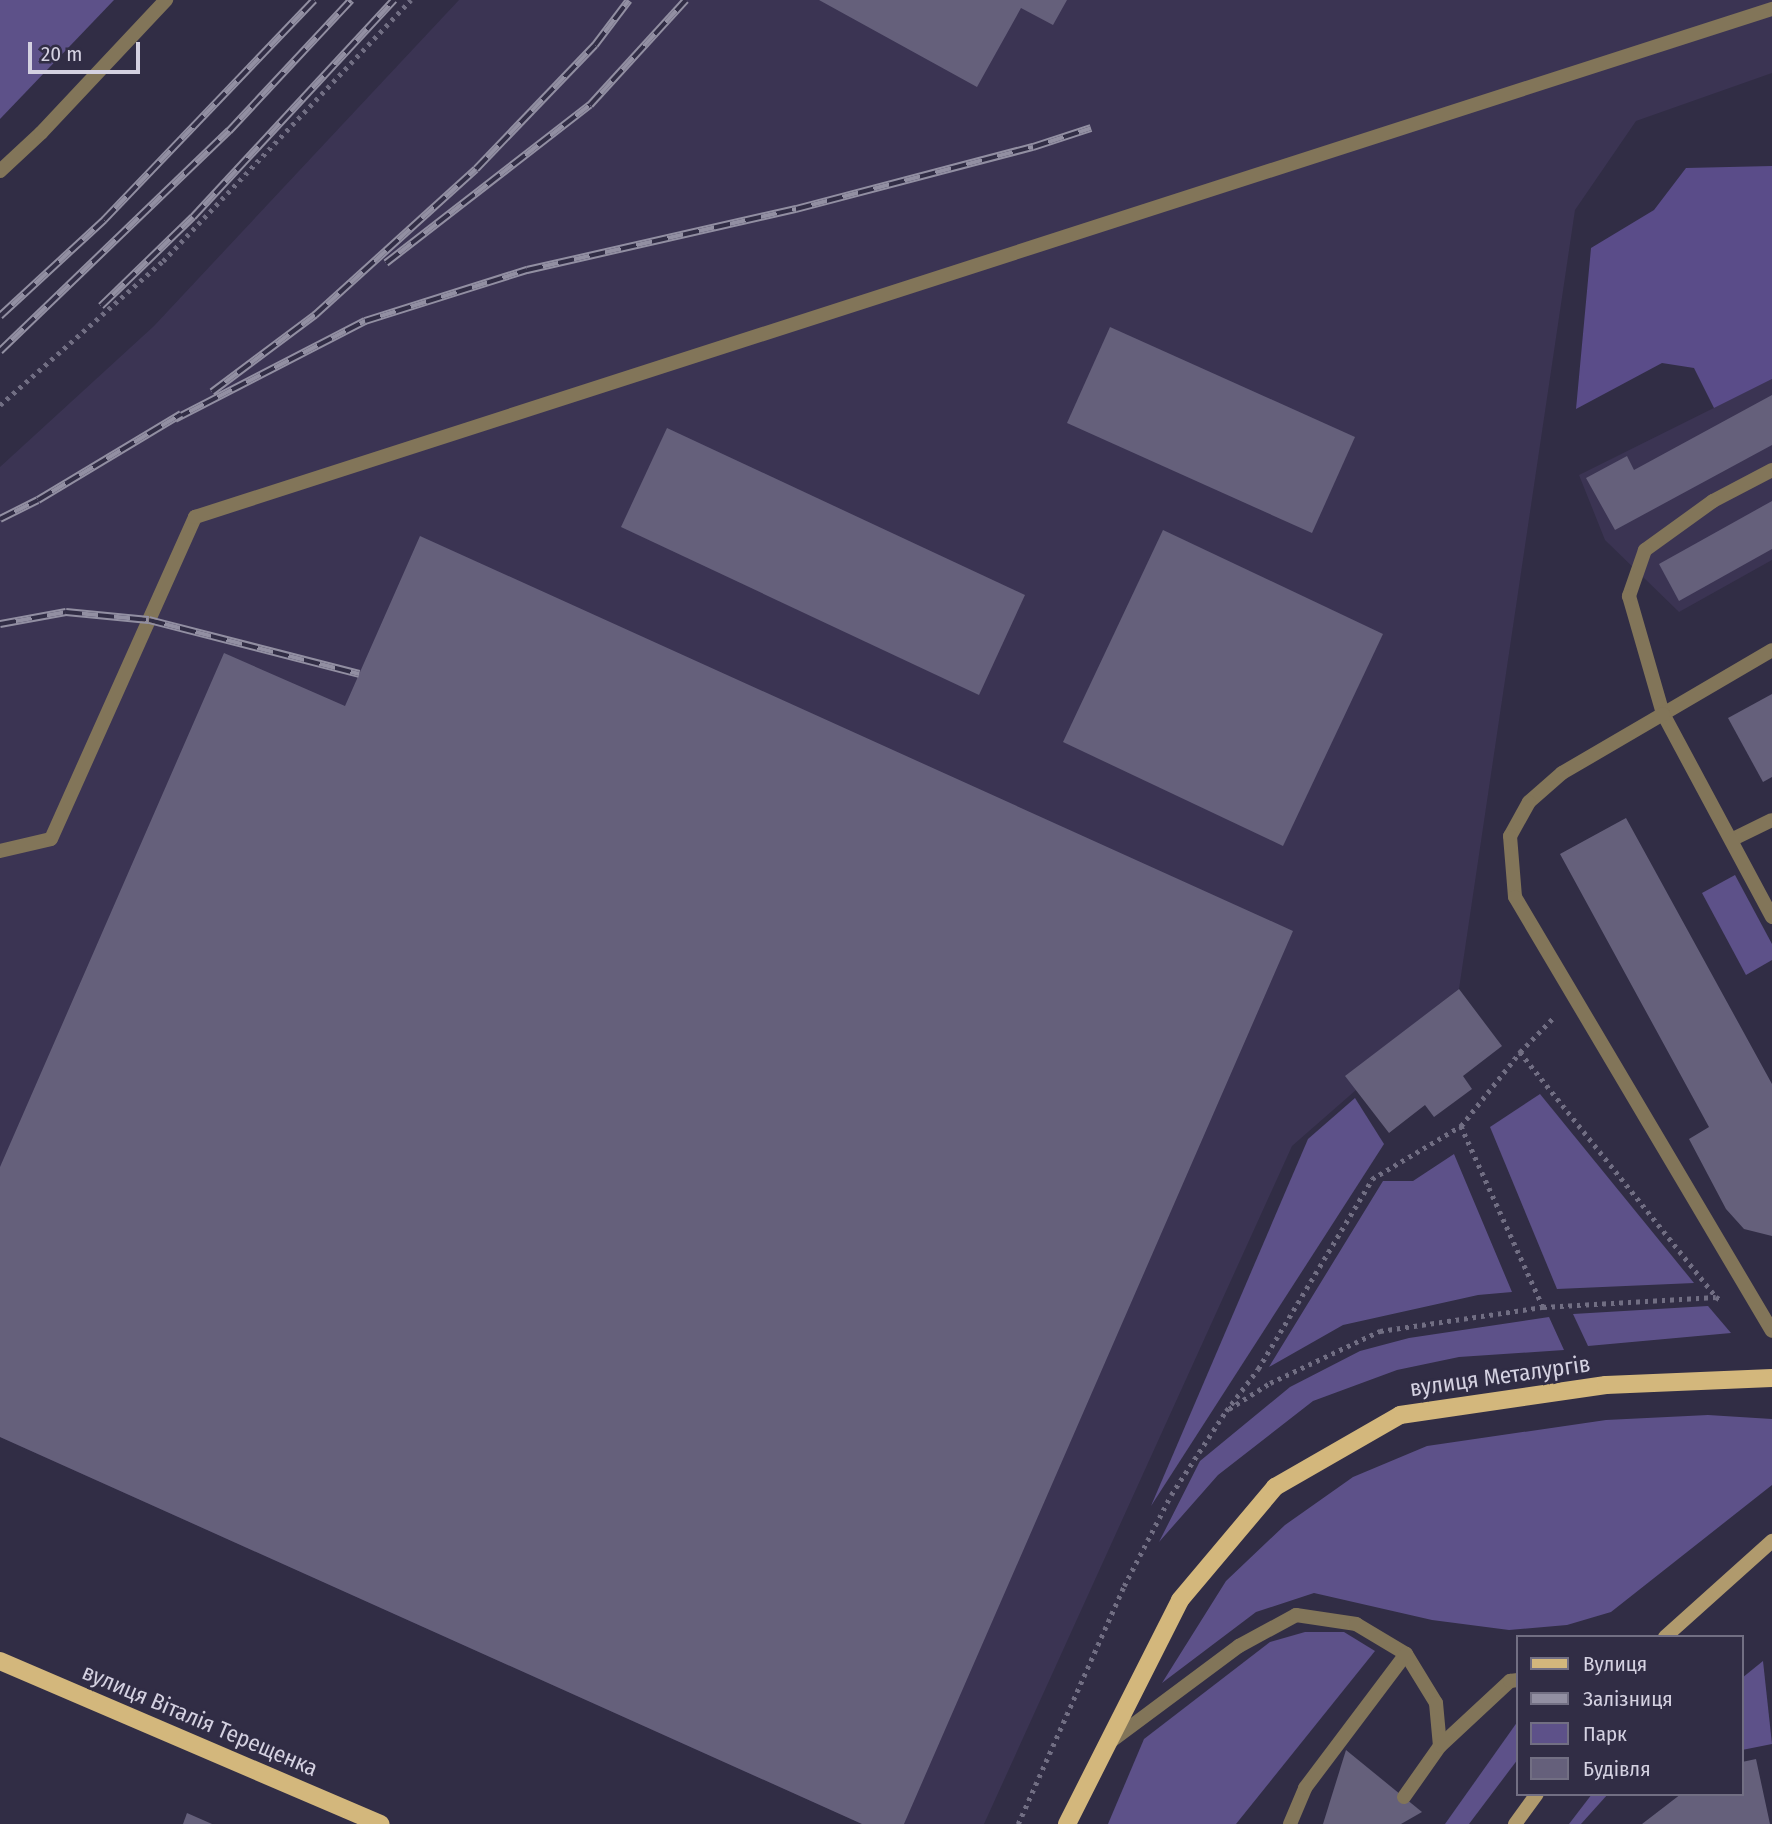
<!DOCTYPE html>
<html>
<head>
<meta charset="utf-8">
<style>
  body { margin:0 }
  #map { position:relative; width:1772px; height:1824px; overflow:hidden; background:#312d45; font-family:"Fira Sans Condensed",sans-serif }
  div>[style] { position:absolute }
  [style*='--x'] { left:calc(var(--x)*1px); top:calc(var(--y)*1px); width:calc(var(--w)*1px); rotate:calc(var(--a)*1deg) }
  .built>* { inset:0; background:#3b3453 }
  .green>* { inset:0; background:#5d5189 }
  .forest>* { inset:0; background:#5a4c89 }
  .building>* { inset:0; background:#65607b }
  .path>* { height:4.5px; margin-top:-2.25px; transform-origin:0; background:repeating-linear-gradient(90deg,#716e83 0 3.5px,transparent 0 8.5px) }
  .service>* { height:14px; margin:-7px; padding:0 7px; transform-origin:7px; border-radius:7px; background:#827559 }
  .secondary>* { height:14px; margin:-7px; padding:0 7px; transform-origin:7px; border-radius:7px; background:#b09a6d }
  .primary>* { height:18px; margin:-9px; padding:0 9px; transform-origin:9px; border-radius:9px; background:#d3b77c }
  .rail>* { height:8px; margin-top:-4px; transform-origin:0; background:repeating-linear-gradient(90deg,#312d45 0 16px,#928fa2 0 32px); box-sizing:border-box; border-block:2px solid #928fa2 }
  span { translate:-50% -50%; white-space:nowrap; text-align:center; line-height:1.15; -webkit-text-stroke:5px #312d45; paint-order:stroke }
  .street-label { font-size:23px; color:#d4d1e1 }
  .legend { position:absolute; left:1516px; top:1635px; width:228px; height:161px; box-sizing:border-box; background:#312d45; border:2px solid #726f83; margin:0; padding:9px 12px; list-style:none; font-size:21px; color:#d4d1e1 }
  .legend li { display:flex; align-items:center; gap:14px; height:35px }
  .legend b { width:35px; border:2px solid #726f83 }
  .scale { position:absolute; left:28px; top:42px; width:112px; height:32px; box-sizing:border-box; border:4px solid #d4d1e1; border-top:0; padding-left:9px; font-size:21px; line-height:24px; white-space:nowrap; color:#d4d1e1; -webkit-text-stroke:5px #312d45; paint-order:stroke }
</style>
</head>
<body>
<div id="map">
  <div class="built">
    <i style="clip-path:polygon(459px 0,1772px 0,1772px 73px,1636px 121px,1575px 210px,1459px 989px,1346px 1076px,1356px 1090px,1292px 1146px,984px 1824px,862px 1824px,0 1437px,0 467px,154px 326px)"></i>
    <i style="clip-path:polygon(1772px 379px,1772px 560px,1679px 612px,1605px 540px,1579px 475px)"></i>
  </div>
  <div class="green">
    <i style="clip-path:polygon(0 0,114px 0,0 119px)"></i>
    <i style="clip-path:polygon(1735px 875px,1772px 944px,1772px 960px,1746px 975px,1702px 893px)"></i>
    <i style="clip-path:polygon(1540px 1094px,1694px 1283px,1557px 1289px,1490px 1127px)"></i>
    <i style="clip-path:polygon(1355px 1098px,1384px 1144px,1151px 1506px,1308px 1139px)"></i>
    <i style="clip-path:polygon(1454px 1154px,1512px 1292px,1478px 1295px,1343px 1325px,1269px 1367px,1383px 1181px,1413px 1181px)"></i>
    <i style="clip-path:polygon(1708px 1306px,1731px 1333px,1588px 1346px,1573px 1314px)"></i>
    <i style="clip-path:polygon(1549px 1317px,1564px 1350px,1459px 1357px,1397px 1370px,1313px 1401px,1218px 1475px,1159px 1542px,1200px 1461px,1290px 1387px,1360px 1351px,1409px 1338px)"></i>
    <i style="clip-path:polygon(1708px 1415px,1772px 1419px,1772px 1485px,1611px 1612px,1567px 1625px,1509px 1630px,1432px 1620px,1314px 1593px,1256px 1612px,1162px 1683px,1226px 1581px,1285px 1525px,1353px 1477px,1427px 1446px,1606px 1420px)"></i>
    <i style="clip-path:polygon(1305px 1632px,1344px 1632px,1375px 1651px,1236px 1824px,1108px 1824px,1144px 1739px,1270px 1642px)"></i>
    <i style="clip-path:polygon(1763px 1661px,1772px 1744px,1742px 1750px,1742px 1678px)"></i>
    <i style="clip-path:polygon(1518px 1721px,1518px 1759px,1469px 1824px,1445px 1824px)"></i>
    <i style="clip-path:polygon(1592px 1794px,1608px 1794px,1581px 1824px,1569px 1824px)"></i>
  </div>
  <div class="forest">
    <i style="clip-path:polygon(1772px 166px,1772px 379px,1714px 408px,1694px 368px,1662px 363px,1576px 409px,1591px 248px,1654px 210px,1686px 168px)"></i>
  </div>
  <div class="building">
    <i style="clip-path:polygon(819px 0,1067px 0,1053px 25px,1021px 8px,977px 87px)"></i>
    <i style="clip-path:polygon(1110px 327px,1355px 437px,1312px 533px,1067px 423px)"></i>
    <i style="clip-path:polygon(1772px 395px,1772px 445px,1615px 530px,1586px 478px,1627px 456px,1634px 470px)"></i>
    <i style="clip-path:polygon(667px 428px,1025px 595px,979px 695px,621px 527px)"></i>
    <i style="clip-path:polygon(1772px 501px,1772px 549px,1679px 601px,1659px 564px)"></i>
    <i style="clip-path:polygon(1163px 530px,1383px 634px,1283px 846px,1063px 742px)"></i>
    <i style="clip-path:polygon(420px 536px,1293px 931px,904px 1824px,862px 1824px,0 1437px,0 1167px,224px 653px,345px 706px)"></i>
    <i style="clip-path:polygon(1772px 694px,1772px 777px,1763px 782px,1728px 718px)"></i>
    <i style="clip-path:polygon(1626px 818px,1772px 1084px,1772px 1236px,1744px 1229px,1726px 1209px,1689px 1139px,1709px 1127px,1560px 854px)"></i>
    <i style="clip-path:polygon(1459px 989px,1502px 1046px,1463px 1076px,1472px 1089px,1434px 1117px,1425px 1105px,1389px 1133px,1345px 1076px)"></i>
    <i style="clip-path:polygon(1346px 1750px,1422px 1812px,1401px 1824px,1323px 1824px)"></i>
    <i style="clip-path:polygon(1756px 1759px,1770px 1824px,1642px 1824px,1681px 1794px,1742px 1794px,1742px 1762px)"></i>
    <i style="clip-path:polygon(187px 1813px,212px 1824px,183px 1824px)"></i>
  </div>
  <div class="path">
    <i style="--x:0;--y:405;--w:217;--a:-41.5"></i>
    <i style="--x:163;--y:261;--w:360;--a:-46.5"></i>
    <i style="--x:1520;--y:1052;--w:314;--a:51.3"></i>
    <i style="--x:1461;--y:1126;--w:199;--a:65.6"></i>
    <i style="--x:1229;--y:1409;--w:49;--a:-32.4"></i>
    <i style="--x:1270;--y:1383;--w:122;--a:-25.3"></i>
    <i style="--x:1380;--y:1331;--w:165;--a:-8.4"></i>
    <i style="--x:1543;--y:1307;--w:173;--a:-3.3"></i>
    <i style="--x:1716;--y:1297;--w:8;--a:30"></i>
    <i style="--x:1018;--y:1824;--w:261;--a:-66"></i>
    <i style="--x:1124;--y:1586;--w:102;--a:-62.7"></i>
    <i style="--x:1171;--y:1495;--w:100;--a:-56.8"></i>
    <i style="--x:1226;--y:1411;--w:53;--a:-52.7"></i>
    <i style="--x:1258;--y:1369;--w:222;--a:-59"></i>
    <i style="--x:1372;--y:1179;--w:104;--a:-30.8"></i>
    <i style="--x:1461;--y:1126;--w:95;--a:-51.4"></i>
    <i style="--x:1520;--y:1052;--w:50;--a:-45.8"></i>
  </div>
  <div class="service">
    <i style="--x:0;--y:171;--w:56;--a:-42.8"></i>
    <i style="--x:41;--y:133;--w:183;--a:-46.8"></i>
    <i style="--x:1772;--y:470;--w:67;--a:152.3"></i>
    <i style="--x:1713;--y:501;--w:84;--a:144.2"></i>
    <i style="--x:1645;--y:550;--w:49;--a:109.2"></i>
    <i style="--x:1629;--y:596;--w:123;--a:73.9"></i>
    <i style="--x:1663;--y:714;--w:126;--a:-30.4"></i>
    <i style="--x:1733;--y:839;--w:43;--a:-26"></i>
    <i style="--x:0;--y:851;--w:52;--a:-13.2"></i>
    <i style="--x:51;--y:839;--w:353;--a:-65.9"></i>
    <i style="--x:195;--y:517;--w:1657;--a:-17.86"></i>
    <i style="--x:1772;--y:917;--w:230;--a:-118.2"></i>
    <i style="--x:1663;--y:714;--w:117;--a:149.7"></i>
    <i style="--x:1562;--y:773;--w:44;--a:138.7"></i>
    <i style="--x:1529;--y:802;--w:39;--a:119"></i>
    <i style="--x:1510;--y:836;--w:61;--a:85.3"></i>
    <i style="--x:1515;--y:897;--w:504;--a:59.37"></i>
    <i style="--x:1110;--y:1742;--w:161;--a:-36.7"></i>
    <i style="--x:1239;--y:1646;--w:65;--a:-28.5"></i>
    <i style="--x:1296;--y:1615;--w:61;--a:8.5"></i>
    <i style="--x:1356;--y:1624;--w:58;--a:31"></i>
    <i style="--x:1406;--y:1654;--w:57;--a:58.5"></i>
    <i style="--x:1436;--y:1703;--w:43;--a:84.7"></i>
    <i style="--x:1404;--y:1797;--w:62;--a:-54.8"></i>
    <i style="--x:1440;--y:1746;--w:96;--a:-42.9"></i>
    <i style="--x:1510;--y:1681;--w:8;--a:-7"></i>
    <i style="--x:1290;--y:1824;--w:39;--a:-67"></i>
    <i style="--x:1305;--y:1788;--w:168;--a:-53"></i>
  </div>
  <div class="secondary">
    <i style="--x:1665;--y:1637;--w:144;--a:-41.9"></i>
    <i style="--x:1515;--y:1824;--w:37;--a:-54"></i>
  </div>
  <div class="primary">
    <i style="--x:0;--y:1661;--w:414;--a:23.2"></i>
    <i style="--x:1067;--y:1824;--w:251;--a:-63.2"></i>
    <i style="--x:1180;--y:1600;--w:148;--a:-49.9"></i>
    <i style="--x:1275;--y:1487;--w:144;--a:-29.9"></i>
    <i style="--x:1400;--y:1415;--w:208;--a:-8.3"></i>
    <i style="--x:1606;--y:1385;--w:166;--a:-2.4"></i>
  </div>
  <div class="rail">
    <i style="--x:386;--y:263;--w:258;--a:-37.8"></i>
    <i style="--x:590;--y:105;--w:142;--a:-47.6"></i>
    <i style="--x:101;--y:306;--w:128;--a:-44.1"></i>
    <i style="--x:193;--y:217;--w:296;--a:-47.2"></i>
    <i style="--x:0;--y:316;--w:142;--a:-42.7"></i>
    <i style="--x:104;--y:220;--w:304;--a:-46.3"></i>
    <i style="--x:0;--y:351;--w:318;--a:-43.9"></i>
    <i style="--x:229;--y:131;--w:179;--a:-47"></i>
    <i style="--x:212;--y:392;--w:129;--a:-36.8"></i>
    <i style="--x:315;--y:315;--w:217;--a:-42.2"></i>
    <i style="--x:476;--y:169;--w:172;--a:-46.2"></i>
    <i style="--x:595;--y:45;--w:56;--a:-52.9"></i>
    <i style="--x:175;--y:419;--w:214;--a:-27.3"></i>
    <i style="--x:365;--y:321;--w:170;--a:-17.5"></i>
    <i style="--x:527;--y:270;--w:276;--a:-12.8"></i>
    <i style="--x:796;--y:209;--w:245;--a:-14.7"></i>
    <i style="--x:1033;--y:147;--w:61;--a:-18.1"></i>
    <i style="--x:0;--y:519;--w:42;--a:-26.6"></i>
    <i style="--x:38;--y:500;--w:167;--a:-31"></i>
    <i style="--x:0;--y:624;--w:67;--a:-10.3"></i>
    <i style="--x:66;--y:612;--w:83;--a:5.5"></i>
    <i style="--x:149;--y:620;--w:217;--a:14.4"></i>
  </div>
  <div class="street-label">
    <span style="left:1500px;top:1376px;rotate:-8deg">вулиця Металургів</span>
    <span style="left:200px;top:1720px;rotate:23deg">вулиця Віталія Терещенка</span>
  </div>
  <ul class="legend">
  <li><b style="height:9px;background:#d3b77c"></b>Вулиця</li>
  <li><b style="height:9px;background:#928fa2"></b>Залізниця</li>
  <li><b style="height:19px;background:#5d5189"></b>Парк</li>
  <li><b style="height:19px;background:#65607b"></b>Будівля</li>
  </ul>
  <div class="scale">20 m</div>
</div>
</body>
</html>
